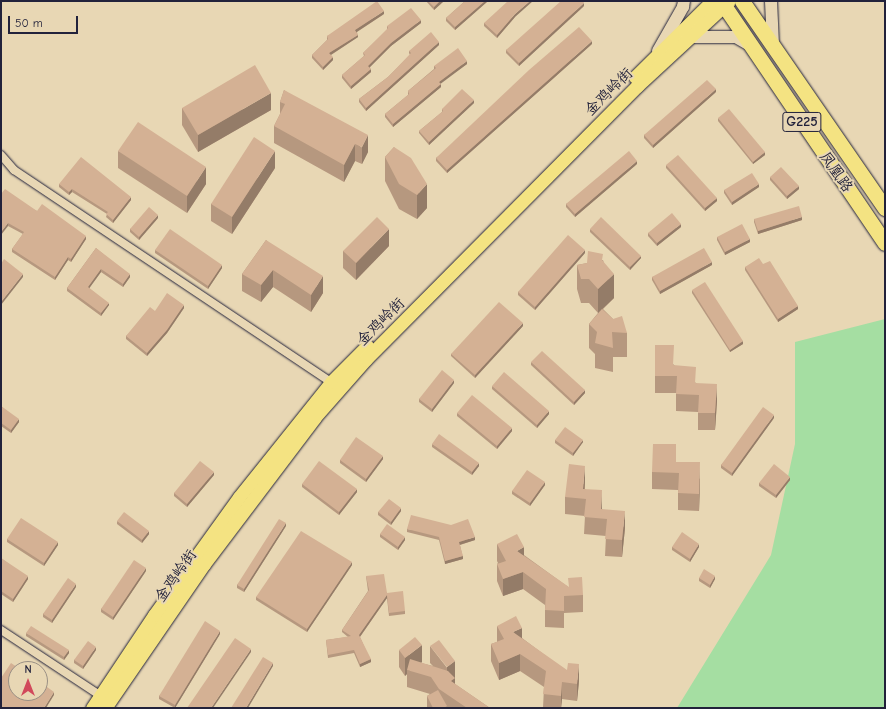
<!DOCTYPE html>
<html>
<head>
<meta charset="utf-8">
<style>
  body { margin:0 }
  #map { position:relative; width:886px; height:709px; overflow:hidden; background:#e8d7b4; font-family:"Comic Neue","LXGW WenKai TC",sans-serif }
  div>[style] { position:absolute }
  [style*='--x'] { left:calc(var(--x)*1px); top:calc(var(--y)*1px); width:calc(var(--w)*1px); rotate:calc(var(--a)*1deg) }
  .green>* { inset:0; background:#a5dea2 }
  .roads { filter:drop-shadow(0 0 1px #22223b) drop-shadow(0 0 1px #22223b) }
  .street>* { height:8px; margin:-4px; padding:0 4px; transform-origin:4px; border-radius:4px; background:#e8d7b4 }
  .secondary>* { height:12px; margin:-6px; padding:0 6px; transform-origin:6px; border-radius:6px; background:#e8d7b4 }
  .primary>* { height:13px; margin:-6.5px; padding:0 6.5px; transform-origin:6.5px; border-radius:6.5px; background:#f4e382 }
  .highway>* { height:15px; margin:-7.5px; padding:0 7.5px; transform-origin:7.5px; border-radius:7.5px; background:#f4e382 }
  .wall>* { inset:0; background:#b6987f }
  .shaded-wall>* { inset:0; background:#947c68 }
  .building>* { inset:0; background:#d4b194 }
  span { translate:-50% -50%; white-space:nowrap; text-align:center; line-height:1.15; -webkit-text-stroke:4px #e8d7b4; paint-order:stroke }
  .shield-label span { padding:1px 3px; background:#e8d7b4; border:1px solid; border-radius:3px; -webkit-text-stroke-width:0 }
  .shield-label { font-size:14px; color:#22223b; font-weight:700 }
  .street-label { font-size:15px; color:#22223b }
  .frame { position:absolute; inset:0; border:2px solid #22223b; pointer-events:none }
  .north { position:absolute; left:8px; top:661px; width:40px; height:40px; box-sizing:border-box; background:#e8d7b4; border:1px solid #998f84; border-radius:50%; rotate:0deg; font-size:11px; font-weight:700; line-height:16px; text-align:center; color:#22223b }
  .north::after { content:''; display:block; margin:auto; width:14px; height:18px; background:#d1495b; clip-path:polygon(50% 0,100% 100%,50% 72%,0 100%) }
  .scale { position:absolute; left:8px; top:16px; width:70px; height:18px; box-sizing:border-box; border:2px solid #22223b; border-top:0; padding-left:5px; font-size:12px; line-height:14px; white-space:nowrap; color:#22223b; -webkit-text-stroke:3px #e8d7b4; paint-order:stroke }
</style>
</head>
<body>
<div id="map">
  <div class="green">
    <i style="clip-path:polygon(885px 319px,885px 708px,677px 708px,771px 555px,795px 444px,795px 342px)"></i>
  </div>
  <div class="roads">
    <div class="street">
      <i style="--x:1;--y:155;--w:20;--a:49"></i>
      <i style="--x:14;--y:170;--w:381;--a:33.8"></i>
      <i style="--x:1;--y:630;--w:120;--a:33.4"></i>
    </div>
    <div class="secondary">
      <i style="--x:771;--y:1;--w:44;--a:87.4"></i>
      <i style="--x:690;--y:37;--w:46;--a:0"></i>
      <i style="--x:736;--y:37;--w:14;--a:30"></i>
      <i style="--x:658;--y:51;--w:51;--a:-60.4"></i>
      <i style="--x:683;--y:7;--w:6;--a:-81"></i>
    </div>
    <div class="primary">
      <i style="--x:635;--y:77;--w:108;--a:-44.6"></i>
      <i style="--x:92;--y:708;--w:112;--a:-56.3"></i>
      <i style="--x:154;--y:615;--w:145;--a:-54.2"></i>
      <i style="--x:239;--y:497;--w:147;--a:-51.3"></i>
      <i style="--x:331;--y:382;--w:51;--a:-45"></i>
      <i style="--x:105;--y:708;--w:175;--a:-55.5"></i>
      <i style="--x:204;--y:564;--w:184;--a:-52.9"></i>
      <i style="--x:315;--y:417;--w:77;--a:-48.7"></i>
      <i style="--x:366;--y:359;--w:385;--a:-45.2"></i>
      <i style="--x:637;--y:86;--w:125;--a:-42.7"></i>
    </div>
    <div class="highway">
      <i style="--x:721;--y:1;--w:292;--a:55.9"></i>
      <i style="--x:742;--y:1;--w:252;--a:55.4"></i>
    </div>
  </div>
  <div class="wall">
    <i style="clip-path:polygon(426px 1px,444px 1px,434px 10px)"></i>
    <i style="clip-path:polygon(465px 1px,488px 1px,455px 30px,446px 21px,446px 18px)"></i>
    <i style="clip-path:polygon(584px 6px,519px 66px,506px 53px,506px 50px)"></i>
    <i style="clip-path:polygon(384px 14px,357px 32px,358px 37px,331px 55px,333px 60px,323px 70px,312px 58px,312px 55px,327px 40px,327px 36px)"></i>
    <i style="clip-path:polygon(515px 17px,497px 38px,484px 26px,484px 23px)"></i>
    <i style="clip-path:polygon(421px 23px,391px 46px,370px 67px,371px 72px,351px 89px,342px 78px,342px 75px,364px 56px,363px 53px,387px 30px,387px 26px)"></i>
    <i style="clip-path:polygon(592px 44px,447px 173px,436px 161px,436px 158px)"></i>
    <i style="clip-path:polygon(439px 45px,366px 111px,359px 102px,359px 99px,388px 77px,410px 55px,409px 53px,409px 51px)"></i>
    <i style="clip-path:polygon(467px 64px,440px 83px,441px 87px,393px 127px,385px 117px,385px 114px,408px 95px,408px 91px,434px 69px,434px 66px)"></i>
    <i style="clip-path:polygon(284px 90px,368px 152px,362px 164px,355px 161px,344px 182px,274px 143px,274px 126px,280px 114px,280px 102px)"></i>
    <i style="clip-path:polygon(716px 92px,653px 148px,644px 138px,644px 135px)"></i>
    <i style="clip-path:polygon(474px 103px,429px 145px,419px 133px,419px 131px,442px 112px,442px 109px)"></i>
    <i style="clip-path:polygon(182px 108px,271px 110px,198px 152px,182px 125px)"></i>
    <i style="clip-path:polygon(718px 118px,765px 155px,753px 164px,718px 121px)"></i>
    <i style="clip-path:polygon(394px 147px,427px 208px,417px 219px,399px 209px,385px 181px,385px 157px)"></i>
    <i style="clip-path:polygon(118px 151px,206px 184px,187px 213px,118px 168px)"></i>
    <i style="clip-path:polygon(637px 164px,575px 217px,566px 207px,566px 204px)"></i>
    <i style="clip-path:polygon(666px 165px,717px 201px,705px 211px,666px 168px)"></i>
    <i style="clip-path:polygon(275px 168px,232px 234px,211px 221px,211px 204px)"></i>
    <i style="clip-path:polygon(770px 177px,799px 189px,787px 199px,770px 180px)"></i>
    <i style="clip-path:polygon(59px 184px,131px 200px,113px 223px,106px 217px,107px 214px,72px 192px,69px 195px,59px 187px)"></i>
    <i style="clip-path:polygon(759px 187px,732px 205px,724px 193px,724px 190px)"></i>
    <i style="clip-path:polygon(1px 194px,37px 211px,86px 239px,71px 262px,68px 260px,55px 280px,12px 252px,12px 249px,23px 234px,8px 226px)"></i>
    <i style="clip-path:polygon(158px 218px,139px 240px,130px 232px,130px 229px)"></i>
    <i style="clip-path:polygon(754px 219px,802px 220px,758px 234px,754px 222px)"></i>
    <i style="clip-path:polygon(681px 227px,657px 246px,648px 236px,648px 233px)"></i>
    <i style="clip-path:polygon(590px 229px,641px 258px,630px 270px,590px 232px)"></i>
    <i style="clip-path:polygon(717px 237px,750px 242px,725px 255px,717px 240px)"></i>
    <i style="clip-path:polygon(266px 240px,323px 293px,311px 312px,273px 287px,261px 302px,242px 291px,242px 274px)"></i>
    <i style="clip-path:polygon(389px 246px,356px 280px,343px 268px,343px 251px)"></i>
    <i style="clip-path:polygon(96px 248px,130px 277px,123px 287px,101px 272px,89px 288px,109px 305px,101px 316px,67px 291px,67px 288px)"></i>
    <i style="clip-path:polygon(155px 250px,222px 268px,208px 289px,155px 253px)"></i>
    <i style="clip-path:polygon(585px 253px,535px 310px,518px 295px,518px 292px)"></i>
    <i style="clip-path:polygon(603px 260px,614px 298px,603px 309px,627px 333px,627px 357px,613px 357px,613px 372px,595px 368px,595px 354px,589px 348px,589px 324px,598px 313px,589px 303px,581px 303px,577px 289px,577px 265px)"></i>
    <i style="clip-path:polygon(763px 264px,798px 309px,778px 322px,745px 270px,745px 267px)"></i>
    <i style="clip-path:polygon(712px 265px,660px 294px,652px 280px,652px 277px)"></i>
    <i style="clip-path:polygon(692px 290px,743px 344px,730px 352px,692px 293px)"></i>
    <i style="clip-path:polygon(184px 308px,167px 333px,147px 356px,126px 339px,126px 336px,155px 311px)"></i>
    <i style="clip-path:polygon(523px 326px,475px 378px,451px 356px,451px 354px)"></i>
    <i style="clip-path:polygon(655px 345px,674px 365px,696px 383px,717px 401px,715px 430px,698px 430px,698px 412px,676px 411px,676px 393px,655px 393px)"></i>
    <i style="clip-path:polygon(531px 362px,585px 393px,574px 405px,531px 365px)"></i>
    <i style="clip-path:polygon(454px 383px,432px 412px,419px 402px,419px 399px)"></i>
    <i style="clip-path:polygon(492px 386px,549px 414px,537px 428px,492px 389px)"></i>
    <i style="clip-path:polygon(1px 406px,19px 422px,11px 433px,1px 426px)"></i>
    <i style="clip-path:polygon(457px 413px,512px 431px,497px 449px,457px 416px)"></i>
    <i style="clip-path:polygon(774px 418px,732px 476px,721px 468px,721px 465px)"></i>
    <i style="clip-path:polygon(555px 440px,583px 442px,573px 456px,555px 443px)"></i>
    <i style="clip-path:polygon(432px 444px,479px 466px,472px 475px,432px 447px)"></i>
    <i style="clip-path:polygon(383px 459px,366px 482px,340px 463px,340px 460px)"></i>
    <i style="clip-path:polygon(676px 462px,700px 479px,699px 511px,678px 510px,678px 490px,652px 489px,652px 472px)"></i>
    <i style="clip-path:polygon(214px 475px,187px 507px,174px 496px,174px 493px)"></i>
    <i style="clip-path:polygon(790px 480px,776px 498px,759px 486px,759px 483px)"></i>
    <i style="clip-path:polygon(585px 483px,585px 489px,602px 509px,625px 528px,622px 557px,605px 556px,606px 536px,584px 534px,585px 516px,565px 514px,565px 497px)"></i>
    <i style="clip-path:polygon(302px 484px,357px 492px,339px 515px,302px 487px)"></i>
    <i style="clip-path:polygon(545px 485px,530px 506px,512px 494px,512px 491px)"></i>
    <i style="clip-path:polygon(401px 511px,391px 525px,378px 515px,378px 512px)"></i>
    <i style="clip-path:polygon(117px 521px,149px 534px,142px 543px,117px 524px)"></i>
    <i style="clip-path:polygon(286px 526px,244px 592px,237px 588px,237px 585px)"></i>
    <i style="clip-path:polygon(407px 529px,475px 540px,460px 545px,463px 559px,445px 564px,439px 540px,407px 532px)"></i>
    <i style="clip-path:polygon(380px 534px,405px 540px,398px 550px,380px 537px)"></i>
    <i style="clip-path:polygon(7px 539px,58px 545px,44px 566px,7px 542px)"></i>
    <i style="clip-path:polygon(497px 544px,524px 555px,568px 587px,583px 595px,583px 612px,564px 613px,564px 628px,545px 627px,545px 605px,523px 589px,503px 596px,497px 581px,497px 564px,498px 563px,497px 561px)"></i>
    <i style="clip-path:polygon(672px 547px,699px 547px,690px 562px,672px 550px)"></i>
    <i style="clip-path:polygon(1px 558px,28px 579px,13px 602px,1px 594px)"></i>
    <i style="clip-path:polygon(352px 565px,307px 632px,256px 600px,256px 597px)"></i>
    <i style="clip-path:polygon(146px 571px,113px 620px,101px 612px,101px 609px)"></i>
    <i style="clip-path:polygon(366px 576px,387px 593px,405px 611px,405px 614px,389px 616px,387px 598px,360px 637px,371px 662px,360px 667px,354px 653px,328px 658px,326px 640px,348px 637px,342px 632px,342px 630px,368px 591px)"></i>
    <i style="clip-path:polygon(699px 578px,715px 579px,710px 588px,699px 581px)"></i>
    <i style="clip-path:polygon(76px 587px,52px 623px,43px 617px,43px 614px)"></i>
    <i style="clip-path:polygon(497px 626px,522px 638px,579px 681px,577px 701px,562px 699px,561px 708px,543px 708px,544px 687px,520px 671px,499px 680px,491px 661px,491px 644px,497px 642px)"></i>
    <i style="clip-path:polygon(26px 633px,69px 653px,64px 660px,26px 636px)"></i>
    <i style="clip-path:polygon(220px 634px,175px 708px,159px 699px,159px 696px)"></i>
    <i style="clip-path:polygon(430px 646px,455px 678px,455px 684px,490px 708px,427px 708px,427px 696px,430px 694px,407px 687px,407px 674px,405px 676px,399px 667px,399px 650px,422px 662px,421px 663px,433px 666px,430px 663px)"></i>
    <i style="clip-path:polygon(96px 650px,83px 669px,74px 663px,74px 660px)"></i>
  </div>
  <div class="shaded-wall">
    <i style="clip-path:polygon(440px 1px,444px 1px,434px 10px,434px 7px)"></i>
    <i style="clip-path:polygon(485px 1px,488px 1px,455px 30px,455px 27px)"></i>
    <i style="clip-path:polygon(530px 1px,533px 1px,515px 17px,497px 38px,497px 35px,515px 14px)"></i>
    <i style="clip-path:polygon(584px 3px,584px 6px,519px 66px,519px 63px)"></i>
    <i style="clip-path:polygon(384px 11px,384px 14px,355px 33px,355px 30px)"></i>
    <i style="clip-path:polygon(421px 20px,421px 23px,391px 46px,368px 69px,368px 66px,391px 43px)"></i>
    <i style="clip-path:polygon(358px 35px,358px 37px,329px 56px,329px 53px)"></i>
    <i style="clip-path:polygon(592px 41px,592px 44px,447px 173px,447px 170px)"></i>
    <i style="clip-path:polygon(439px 42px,439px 45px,366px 111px,366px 108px)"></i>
    <i style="clip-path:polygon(333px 57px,333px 60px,323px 70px,323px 67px)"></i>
    <i style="clip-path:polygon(467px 61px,467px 64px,439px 85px,439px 82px)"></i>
    <i style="clip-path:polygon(371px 69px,371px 72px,351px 89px,351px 86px)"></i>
    <i style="clip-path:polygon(441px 84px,441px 87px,393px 127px,393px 124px)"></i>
    <i style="clip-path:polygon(716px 89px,716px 92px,653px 148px,653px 145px)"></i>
    <i style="clip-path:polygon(271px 93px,271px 110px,198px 152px,198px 135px)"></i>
    <i style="clip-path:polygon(474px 100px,474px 103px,429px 145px,429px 142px)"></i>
    <i style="clip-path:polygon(368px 135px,368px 152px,362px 164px,362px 147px)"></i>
    <i style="clip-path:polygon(355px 144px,355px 161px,344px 182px,344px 165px)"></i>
    <i style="clip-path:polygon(275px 151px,275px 168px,232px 234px,232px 217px)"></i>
    <i style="clip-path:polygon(765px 152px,765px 155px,753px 164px,753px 162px)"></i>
    <i style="clip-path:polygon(637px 161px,637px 164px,575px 217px,575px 214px)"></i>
    <i style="clip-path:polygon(206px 167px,206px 184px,187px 213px,187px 196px)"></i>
    <i style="clip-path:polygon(427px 184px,427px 208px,417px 219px,417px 195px)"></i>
    <i style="clip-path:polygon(759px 184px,759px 187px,732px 205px,732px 202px)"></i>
    <i style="clip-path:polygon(799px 186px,799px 189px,787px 199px,787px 196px)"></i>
    <i style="clip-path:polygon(72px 189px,72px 192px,69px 195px,69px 192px)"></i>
    <i style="clip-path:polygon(131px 197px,131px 200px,113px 223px,113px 220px)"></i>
    <i style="clip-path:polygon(717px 198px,717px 201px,705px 211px,705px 208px)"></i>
    <i style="clip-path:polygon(158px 215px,158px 218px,139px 240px,139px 237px)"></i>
    <i style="clip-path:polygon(802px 217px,802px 220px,758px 234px,758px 231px)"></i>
    <i style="clip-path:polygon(8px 223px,8px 226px,1px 235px,1px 232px)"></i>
    <i style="clip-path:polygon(681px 224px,681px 227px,657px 246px,657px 243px)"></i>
    <i style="clip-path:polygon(389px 229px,389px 246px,356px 280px,356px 263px)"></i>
    <i style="clip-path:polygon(86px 236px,86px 239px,71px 262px,71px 259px)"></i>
    <i style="clip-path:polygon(750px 239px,750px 242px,725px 255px,725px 252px)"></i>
    <i style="clip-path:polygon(585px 250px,585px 253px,535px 310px,535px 307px)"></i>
    <i style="clip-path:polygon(641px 256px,641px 258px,630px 270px,630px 267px)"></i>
    <i style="clip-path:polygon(68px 257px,68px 260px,55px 280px,55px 277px)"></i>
    <i style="clip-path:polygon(712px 262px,712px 265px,660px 294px,660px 291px)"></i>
    <i style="clip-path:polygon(222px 265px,222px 268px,208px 289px,208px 286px)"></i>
    <i style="clip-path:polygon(101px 269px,101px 272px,88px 290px,88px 287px)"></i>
    <i style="clip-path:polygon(273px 270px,273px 287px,261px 302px,261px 285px)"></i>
    <i style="clip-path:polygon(23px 274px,23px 277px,1px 305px,1px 302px)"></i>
    <i style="clip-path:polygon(130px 274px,130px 277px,123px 287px,123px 284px)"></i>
    <i style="clip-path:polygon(614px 274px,614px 298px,598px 313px,598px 289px)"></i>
    <i style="clip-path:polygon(323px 276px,323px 293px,311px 312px,311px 295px)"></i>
    <i style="clip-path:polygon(109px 303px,109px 305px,101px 316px,101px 313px)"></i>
    <i style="clip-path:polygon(184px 305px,184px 308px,167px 333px,147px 356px,147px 353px)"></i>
    <i style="clip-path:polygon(798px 306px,798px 309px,778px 322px,778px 319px)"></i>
    <i style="clip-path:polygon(523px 323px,523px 326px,475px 378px,475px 375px)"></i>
    <i style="clip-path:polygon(743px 341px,743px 344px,730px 352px,730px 350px)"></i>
    <i style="clip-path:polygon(454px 380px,454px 383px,432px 412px,432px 409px)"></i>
    <i style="clip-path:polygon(717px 384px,717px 401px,715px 430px,715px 413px)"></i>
    <i style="clip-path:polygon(585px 390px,585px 393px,574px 405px,574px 402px)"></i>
    <i style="clip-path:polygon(549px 411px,549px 414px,537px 428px,537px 425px)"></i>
    <i style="clip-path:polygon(774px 415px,774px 418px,732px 476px,732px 473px)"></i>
    <i style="clip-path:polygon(19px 419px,19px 422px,11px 433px,11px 430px)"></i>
    <i style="clip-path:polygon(512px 428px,512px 431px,497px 449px,497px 446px)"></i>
    <i style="clip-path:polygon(583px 440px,583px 442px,573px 456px,573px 453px)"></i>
    <i style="clip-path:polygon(383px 456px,383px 459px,366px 482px,366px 479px)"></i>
    <i style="clip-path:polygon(700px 462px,700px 479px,699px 511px,699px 494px)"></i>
    <i style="clip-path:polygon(479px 463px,479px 466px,472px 475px,472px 472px)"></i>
    <i style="clip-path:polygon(585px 466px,585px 483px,583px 499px,583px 489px)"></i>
    <i style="clip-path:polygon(214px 472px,214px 475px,187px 507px,187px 504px)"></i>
    <i style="clip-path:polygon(790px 477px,790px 480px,776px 498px,776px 495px)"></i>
    <i style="clip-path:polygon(545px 482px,545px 485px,530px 506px,530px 503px)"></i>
    <i style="clip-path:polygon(357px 489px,357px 492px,339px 515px,339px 512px)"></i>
    <i style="clip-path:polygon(602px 490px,602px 507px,601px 518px,601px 509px)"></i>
    <i style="clip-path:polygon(401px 508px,401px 511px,391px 525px,391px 522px)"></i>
    <i style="clip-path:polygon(625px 511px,625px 528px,622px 557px,622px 540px)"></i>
    <i style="clip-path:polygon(286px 523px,286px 526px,244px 592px,244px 589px)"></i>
    <i style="clip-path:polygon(149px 531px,149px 534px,142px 543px,142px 540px)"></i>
    <i style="clip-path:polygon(405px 537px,405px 540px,398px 550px,398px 547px)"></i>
    <i style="clip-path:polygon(475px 537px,475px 540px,459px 545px,459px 542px)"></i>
    <i style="clip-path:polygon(58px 542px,58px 545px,44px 566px,44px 563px)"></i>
    <i style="clip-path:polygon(699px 544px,699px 547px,690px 562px,690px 559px)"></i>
    <i style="clip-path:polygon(524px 547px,524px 564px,517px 551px)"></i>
    <i style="clip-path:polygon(463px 556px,463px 559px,445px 564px,445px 561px)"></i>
    <i style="clip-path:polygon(352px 562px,352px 565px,307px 632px,307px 629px)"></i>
    <i style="clip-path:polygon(146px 568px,146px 571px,113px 620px,113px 617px)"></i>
    <i style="clip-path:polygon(523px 572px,523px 589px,503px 596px,503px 579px)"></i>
    <i style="clip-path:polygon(28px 576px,28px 579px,13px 602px,13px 599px)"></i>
    <i style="clip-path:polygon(715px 576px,715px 579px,710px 588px,710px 585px)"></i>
    <i style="clip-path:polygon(76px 584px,76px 587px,52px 623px,52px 620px)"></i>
    <i style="clip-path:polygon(387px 595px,387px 598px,359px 638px,359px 635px)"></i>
    <i style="clip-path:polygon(522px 628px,522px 645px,513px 632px)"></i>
    <i style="clip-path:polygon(220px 631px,220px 634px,175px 708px,175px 705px)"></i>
    <i style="clip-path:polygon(422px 645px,422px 662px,411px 671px,407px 670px,407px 674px,405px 676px,405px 658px)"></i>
    <i style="clip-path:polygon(96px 647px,96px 650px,83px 669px,83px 666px)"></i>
    <i style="clip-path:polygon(251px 649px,251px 652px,213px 708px,211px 708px)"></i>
    <i style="clip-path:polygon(69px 650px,69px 653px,64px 660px,64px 657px)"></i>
    <i style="clip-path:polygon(520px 654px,520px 671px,499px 680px,499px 663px)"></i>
    <i style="clip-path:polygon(371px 659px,371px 662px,360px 667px,360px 664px)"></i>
    <i style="clip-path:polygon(455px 661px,455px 678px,447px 684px,447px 667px)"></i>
    <i style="clip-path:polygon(273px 663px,273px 666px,248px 708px,246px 708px)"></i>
    <i style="clip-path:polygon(579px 664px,579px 681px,577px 701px,577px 684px)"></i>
    <i style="clip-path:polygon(455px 678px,455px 695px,451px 681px)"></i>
    <i style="clip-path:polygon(562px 682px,562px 699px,561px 708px,561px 696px)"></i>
    <i style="clip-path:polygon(54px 692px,54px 695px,46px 708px,44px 708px)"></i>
  </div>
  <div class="building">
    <i style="clip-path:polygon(377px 1px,384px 11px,355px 30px,358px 35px,329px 53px,333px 57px,323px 67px,312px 55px,328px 39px,327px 36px)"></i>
    <i style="clip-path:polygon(428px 1px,440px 1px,434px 7px)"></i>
    <i style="clip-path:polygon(465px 1px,485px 1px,455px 27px,446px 18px)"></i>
    <i style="clip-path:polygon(508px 1px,530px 1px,515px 14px,497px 35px,484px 23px)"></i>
    <i style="clip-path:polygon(561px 1px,583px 1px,584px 3px,519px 63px,506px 50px)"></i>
    <i style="clip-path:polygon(411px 8px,421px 20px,391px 43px,368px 66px,371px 69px,351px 86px,342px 75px,365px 55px,363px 53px,388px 28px,387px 26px)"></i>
    <i style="clip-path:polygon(579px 27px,592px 41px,447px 170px,436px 158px,529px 70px)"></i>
    <i style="clip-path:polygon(431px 32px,439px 42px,366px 108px,359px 99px,388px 77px,411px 53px,409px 51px)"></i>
    <i style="clip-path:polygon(458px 48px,467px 61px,439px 82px,441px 84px,393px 124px,385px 114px,409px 94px,408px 91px,436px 68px,434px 66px)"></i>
    <i style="clip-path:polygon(255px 65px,271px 93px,198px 135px,182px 108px)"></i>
    <i style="clip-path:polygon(707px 80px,716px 89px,653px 145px,644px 135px)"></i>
    <i style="clip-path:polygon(462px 89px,474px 100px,429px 142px,419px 131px,443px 111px,442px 109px)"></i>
    <i style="clip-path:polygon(284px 90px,368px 135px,362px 147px,355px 144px,344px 165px,274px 126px,285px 104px,280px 102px)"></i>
    <i style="clip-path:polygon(729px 109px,765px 152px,753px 162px,718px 118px)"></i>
    <i style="clip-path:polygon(138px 122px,206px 167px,187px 196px,118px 151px)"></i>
    <i style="clip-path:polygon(254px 137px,275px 151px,232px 217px,211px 204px)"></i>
    <i style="clip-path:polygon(394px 147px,411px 158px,427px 184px,417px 195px,399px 184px,385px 157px)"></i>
    <i style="clip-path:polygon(629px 151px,637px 161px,575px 214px,566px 204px)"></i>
    <i style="clip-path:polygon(678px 155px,717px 198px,705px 208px,666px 165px)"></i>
    <i style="clip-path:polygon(81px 157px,131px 197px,113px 220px,106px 214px,108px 212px,72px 189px,69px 192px,59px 184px)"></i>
    <i style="clip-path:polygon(781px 167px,799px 186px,787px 196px,770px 177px)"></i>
    <i style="clip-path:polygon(752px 173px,759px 184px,732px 202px,724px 190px)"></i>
    <i style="clip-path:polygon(5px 189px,37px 211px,42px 204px,86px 236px,71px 259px,68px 257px,55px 277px,12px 249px,24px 232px,8px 223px,1px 232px,1px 194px)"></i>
    <i style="clip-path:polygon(799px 206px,802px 217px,758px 231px,754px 219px)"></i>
    <i style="clip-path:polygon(149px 207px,158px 215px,139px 237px,130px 229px)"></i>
    <i style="clip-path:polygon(672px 213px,681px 224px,657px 243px,648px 233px)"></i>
    <i style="clip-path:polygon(377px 217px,389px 229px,356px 263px,343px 251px)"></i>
    <i style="clip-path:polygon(601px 217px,641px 256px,630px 267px,590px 229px)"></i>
    <i style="clip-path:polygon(742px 224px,750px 239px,725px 252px,717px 237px)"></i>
    <i style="clip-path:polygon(170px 229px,222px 265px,208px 286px,155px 250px)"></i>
    <i style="clip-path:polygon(568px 235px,585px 250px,535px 307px,518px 292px)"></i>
    <i style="clip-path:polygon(266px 240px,323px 276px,311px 295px,273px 270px,261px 285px,242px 274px)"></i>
    <i style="clip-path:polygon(96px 248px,130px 274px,123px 284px,101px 269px,88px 287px,109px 303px,101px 313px,67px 288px)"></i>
    <i style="clip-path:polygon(704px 248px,712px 262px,660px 291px,652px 277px)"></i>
    <i style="clip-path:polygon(588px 251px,603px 254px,602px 260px,614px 274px,598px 289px,589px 279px,581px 279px,577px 265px,587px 263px)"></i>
    <i style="clip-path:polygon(759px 258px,763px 264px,770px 261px,798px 306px,778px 319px,745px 267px)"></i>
    <i style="clip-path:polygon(4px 259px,23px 274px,1px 302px,1px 264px)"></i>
    <i style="clip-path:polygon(705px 282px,743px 341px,730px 350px,692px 290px)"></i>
    <i style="clip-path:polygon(167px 293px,184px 305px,167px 330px,147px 353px,126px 336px,150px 307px,155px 311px)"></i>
    <i style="clip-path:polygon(499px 302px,523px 323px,475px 375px,451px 354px)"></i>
    <i style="clip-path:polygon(602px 309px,613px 319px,622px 316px,627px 333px,612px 332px,613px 348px,595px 343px,597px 332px,589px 324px)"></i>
    <i style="clip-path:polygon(655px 345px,674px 345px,673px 365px,696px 367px,695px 383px,717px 384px,715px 413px,698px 413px,699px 395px,676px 394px,677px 376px,655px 376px)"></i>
    <i style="clip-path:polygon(542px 351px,585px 390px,574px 402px,531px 362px)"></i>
    <i style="clip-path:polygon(442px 370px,454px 380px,432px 409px,419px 399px)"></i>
    <i style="clip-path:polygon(504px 372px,549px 411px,537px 425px,492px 386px)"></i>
    <i style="clip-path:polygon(472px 395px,512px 428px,497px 446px,457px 413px)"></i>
    <i style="clip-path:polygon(1px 406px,19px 419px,11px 430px,1px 423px)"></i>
    <i style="clip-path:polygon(763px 407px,774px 415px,732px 473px,721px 465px)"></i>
    <i style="clip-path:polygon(565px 427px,583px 440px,573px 453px,555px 440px)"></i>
    <i style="clip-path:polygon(439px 434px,479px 463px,472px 472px,432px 444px)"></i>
    <i style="clip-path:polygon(356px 437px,383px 456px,366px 479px,340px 460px)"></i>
    <i style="clip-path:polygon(653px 444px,676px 444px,676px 462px,700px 462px,699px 494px,678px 493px,679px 473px,652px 472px)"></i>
    <i style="clip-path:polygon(200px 461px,214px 472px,187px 504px,174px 493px)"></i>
    <i style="clip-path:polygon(319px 461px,357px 489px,339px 512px,302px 484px)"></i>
    <i style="clip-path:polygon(569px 464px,585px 466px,583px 489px,602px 490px,601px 509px,625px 511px,622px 540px,605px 539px,607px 519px,584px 517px,586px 499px,565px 497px)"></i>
    <i style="clip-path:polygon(774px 464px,790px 477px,776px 495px,759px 483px)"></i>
    <i style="clip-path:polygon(527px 470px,545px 482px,530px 503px,512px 491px)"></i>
    <i style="clip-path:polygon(389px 499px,401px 508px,391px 522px,378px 512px)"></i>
    <i style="clip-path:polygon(124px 512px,149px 531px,142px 540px,117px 521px)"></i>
    <i style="clip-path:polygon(411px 515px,451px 525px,468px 519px,475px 537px,459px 542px,463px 556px,445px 561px,439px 537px,407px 529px)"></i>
    <i style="clip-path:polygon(21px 518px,58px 542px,44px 563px,7px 539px)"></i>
    <i style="clip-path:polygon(279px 519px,286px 523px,244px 589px,237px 585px)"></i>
    <i style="clip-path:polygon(387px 524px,405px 537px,398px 547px,380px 534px)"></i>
    <i style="clip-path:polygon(301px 531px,352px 562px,307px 629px,256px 597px)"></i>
    <i style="clip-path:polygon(682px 532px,699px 544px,690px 559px,672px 547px)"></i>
    <i style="clip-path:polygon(517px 534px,524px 547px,517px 551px,569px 587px,568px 578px,582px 577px,583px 595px,564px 596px,564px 611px,545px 610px,546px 589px,523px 572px,503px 579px,497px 564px,506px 561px,497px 544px)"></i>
    <i style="clip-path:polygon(1px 558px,28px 576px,13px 599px,1px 591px)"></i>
    <i style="clip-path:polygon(134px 560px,146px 568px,113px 617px,101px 609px)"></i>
    <i style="clip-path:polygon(704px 569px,715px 576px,710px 585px,699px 578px)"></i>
    <i style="clip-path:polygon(384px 574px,387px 593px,403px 591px,405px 611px,389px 613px,387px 595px,359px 635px,371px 659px,360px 664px,354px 650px,328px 655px,326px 640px,351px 636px,342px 630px,369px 590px,366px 576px)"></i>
    <i style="clip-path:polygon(68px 578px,76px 584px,52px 620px,43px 614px)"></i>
    <i style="clip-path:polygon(516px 616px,522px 628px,513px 632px,567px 670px,568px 663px,579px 664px,577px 684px,562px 682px,561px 696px,543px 694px,546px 671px,520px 654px,499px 663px,491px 644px,504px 639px,497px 626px)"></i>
    <i style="clip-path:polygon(205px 621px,220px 631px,175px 705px,159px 696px)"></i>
    <i style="clip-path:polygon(31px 626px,69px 650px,64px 657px,26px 633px)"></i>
    <i style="clip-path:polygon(415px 637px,422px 645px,405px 658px,399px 650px)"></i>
    <i style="clip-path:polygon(235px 638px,251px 649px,211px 708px,187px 708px)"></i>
    <i style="clip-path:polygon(439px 640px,455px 661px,447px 667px,430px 646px)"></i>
    <i style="clip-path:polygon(88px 641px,96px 647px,83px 666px,74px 660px)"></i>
    <i style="clip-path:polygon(263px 657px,273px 663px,246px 708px,231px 708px)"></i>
    <i style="clip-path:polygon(410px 659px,448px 671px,455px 678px,451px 681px,490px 708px,467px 708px,439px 689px,431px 677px,407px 670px)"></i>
    <i style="clip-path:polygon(11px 663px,20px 669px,16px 669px,16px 693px,40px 693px,40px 682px,54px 692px,44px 708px,1px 708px,1px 678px)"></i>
    <i style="clip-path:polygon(438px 690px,447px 706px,444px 708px,433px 708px,427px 696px)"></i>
  </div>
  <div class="shield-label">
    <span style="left:802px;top:122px">G225</span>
  </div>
  <div class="street-label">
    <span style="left:609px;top:92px;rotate:-45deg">金鸡岭街</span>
    <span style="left:836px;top:172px;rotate:55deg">凤凰路</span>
    <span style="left:381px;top:322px;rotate:-45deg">金鸡岭街</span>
    <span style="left:176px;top:576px;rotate:-55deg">金鸡岭街</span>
  </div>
  <div class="frame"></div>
  <div class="north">N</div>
  <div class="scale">50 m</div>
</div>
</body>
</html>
